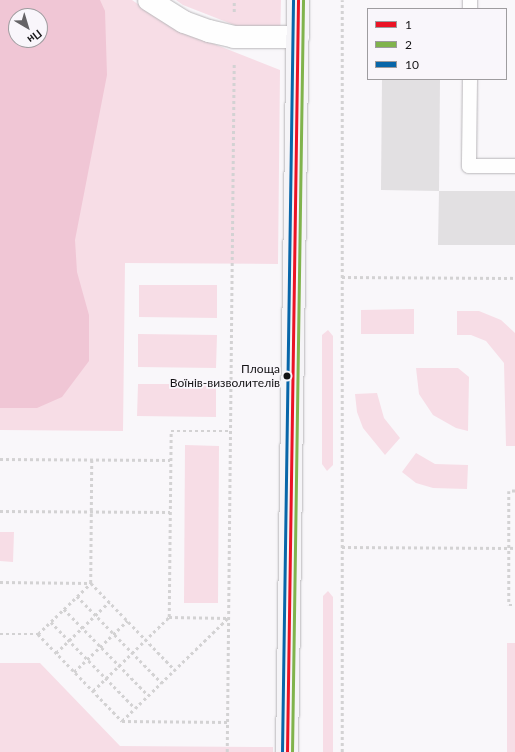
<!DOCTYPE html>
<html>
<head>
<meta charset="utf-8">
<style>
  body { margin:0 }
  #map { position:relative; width:515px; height:752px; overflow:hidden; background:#f9f7fa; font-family:Lato,sans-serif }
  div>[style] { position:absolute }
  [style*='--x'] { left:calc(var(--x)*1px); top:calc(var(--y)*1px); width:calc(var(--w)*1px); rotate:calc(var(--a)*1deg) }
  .green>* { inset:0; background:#f7dde6 }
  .forest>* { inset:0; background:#f0c6d5 }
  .building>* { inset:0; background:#e2e0e2 }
  .path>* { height:2.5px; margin-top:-1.25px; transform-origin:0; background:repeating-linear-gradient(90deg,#d3d2d3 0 3px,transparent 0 6px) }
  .roads { filter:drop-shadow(0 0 1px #b8b6b9) drop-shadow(0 0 1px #b8b6b9) }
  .service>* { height:14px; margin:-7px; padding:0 7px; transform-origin:7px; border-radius:7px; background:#fefefe }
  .minor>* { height:22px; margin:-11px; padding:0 11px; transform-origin:11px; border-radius:11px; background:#fefefe }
  .secondary>* { height:22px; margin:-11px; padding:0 11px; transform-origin:11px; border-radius:11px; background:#f5f4f7 }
  .bus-1>* { height:3px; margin:-1.5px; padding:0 1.5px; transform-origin:1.5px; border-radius:1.5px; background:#eb1325 }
  .bus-2>* { height:3px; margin:-1.5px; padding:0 1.5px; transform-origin:1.5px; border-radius:1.5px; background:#80b34c }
  .bus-3>* { height:3px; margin:-1.5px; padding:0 1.5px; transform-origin:1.5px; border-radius:1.5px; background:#0866a9 }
  .dots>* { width:11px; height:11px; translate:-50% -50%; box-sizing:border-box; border:2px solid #f9f6fb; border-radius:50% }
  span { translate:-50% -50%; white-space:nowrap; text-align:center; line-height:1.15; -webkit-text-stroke:3.5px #f9f6fb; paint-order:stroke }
  .bus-label { font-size:12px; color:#151416 }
  .right { translate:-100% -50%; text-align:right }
  .legend { position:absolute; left:367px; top:8px; width:140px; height:72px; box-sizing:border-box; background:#f9f6fb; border:1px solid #9e9c9f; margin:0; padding:5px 7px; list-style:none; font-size:12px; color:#151416 }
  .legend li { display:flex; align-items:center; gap:8px; height:20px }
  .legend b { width:20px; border:1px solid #9e9c9f }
  .north { position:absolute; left:8px; top:8px; width:40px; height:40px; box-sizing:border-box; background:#f9f6fb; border:1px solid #9e9c9f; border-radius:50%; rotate:142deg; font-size:11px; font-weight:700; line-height:16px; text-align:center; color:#151416 }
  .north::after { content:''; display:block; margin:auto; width:14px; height:18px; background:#656366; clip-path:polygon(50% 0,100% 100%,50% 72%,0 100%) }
</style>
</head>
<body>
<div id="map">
  <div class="green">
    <i style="clip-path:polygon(evenodd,0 0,132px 0,171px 27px,280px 70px,278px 264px,125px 263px,123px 431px,0 430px,0 0,16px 16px,40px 16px,40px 40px,16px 40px,16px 16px)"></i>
    <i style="clip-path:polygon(176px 0,281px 0,280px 43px,183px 5px)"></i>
    <i style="clip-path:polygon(139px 285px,217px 285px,217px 318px,139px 317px)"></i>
    <i style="clip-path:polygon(414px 309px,414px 334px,361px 334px,361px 310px)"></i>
    <i style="clip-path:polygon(457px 311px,479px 311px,501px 320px,515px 333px,515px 446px,506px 446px,504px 363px,486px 341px,471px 335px,457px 335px)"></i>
    <i style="clip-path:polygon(328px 330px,333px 336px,333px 465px,327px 471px,322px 464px,322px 335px)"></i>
    <i style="clip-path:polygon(138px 334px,217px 335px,216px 368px,138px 367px)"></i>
    <i style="clip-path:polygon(416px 368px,458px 368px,469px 377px,468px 431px,456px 428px,433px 415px,419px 394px)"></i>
    <i style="clip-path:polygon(138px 384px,216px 384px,216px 417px,137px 416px)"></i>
    <i style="clip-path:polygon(377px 393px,384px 418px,400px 438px,385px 455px,363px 428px,357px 412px,355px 394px)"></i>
    <i style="clip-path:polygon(185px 445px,219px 446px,218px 603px,184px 603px)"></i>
    <i style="clip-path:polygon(416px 453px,435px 464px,468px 465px,467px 489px,433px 488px,416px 483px,402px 472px)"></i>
    <i style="clip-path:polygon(0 532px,14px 532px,13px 562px,0 561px)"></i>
    <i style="clip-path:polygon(328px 591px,333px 597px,333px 752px,323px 752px,323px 596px)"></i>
    <i style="clip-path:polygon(507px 643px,515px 643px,515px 752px,507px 752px)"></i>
    <i style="clip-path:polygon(0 663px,40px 663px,120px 746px,273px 747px,273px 752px,0 752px)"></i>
  </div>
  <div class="forest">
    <i style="clip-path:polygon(evenodd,0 0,100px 0,105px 11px,107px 75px,75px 240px,77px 272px,89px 315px,89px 361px,62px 397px,37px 408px,0 408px,0 0,16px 16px,40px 16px,40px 40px,16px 40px,16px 16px)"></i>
  </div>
  <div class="building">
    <i style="clip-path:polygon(382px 79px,440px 79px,439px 191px,381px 190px)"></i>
    <i style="clip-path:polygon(439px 191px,515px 191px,515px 245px,438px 245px)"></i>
  </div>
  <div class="path">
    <i style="--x:234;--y:12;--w:12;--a:-90"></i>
    <i style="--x:342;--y:277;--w:173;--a:0.3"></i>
    <i style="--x:0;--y:459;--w:170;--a:0.3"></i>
    <i style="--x:92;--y:460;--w:123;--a:90.5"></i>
    <i style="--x:91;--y:583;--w:121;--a:46"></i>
    <i style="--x:515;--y:491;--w:6;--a:180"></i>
    <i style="--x:509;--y:491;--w:114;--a:90"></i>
    <i style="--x:509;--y:605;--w:6;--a:0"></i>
    <i style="--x:0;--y:511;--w:170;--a:0.3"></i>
    <i style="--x:342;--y:547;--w:173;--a:0.3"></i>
    <i style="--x:0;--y:582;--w:90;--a:0.6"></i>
    <i style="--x:77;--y:596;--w:122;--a:45.7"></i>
    <i style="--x:64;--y:609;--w:120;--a:45.7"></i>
    <i style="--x:169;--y:617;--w:186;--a:-89.4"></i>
    <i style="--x:171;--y:431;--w:59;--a:0"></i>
    <i style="--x:51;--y:622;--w:120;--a:45.7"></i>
    <i style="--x:0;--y:634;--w:38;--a:0"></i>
    <i style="--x:38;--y:634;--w:74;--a:-43.9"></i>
    <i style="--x:38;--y:634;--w:121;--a:46"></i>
    <i style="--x:122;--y:721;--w:106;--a:0.5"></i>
    <i style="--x:56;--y:653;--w:74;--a:-43.9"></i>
    <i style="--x:74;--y:672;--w:74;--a:-43.9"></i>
    <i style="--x:93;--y:691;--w:106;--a:-44.2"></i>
    <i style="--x:169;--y:617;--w:60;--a:1"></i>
    <i style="--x:122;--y:721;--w:148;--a:-44.2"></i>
    <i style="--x:227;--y:752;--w:689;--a:-89.42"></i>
    <i style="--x:342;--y:752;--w:752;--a:-90"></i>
  </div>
  <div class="roads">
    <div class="service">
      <i style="--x:470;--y:9;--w:9;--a:-90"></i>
      <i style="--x:470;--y:79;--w:87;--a:90.7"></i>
      <i style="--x:469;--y:166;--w:46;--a:0"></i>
    </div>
    <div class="minor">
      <i style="--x:149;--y:0;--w:41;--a:32.2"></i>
      <i style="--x:184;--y:22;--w:27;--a:20"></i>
      <i style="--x:209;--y:31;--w:26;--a:13"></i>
      <i style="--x:234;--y:37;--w:64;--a:0"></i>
    </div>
    <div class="secondary">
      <i style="--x:287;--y:752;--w:752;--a:-89.16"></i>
    </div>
  </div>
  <div class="bus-1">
    <i style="--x:287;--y:752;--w:752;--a:-89.16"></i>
  </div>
  <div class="bus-2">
    <i style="--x:292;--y:752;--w:752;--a:-89.16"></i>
  </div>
  <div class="bus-3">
    <i style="--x:282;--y:752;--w:752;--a:-89.16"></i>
  </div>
  <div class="dots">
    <i style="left:287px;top:376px;background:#151416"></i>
  </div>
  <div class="bus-label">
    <span class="right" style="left:280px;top:376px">Площа<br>Воїнів-визволителів</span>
  </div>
  <ul class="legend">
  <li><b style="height:5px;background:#eb1325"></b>1</li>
  <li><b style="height:5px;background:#80b34c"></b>2</li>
  <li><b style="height:5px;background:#0866a9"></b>10</li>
  </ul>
  <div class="north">Пн</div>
</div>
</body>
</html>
